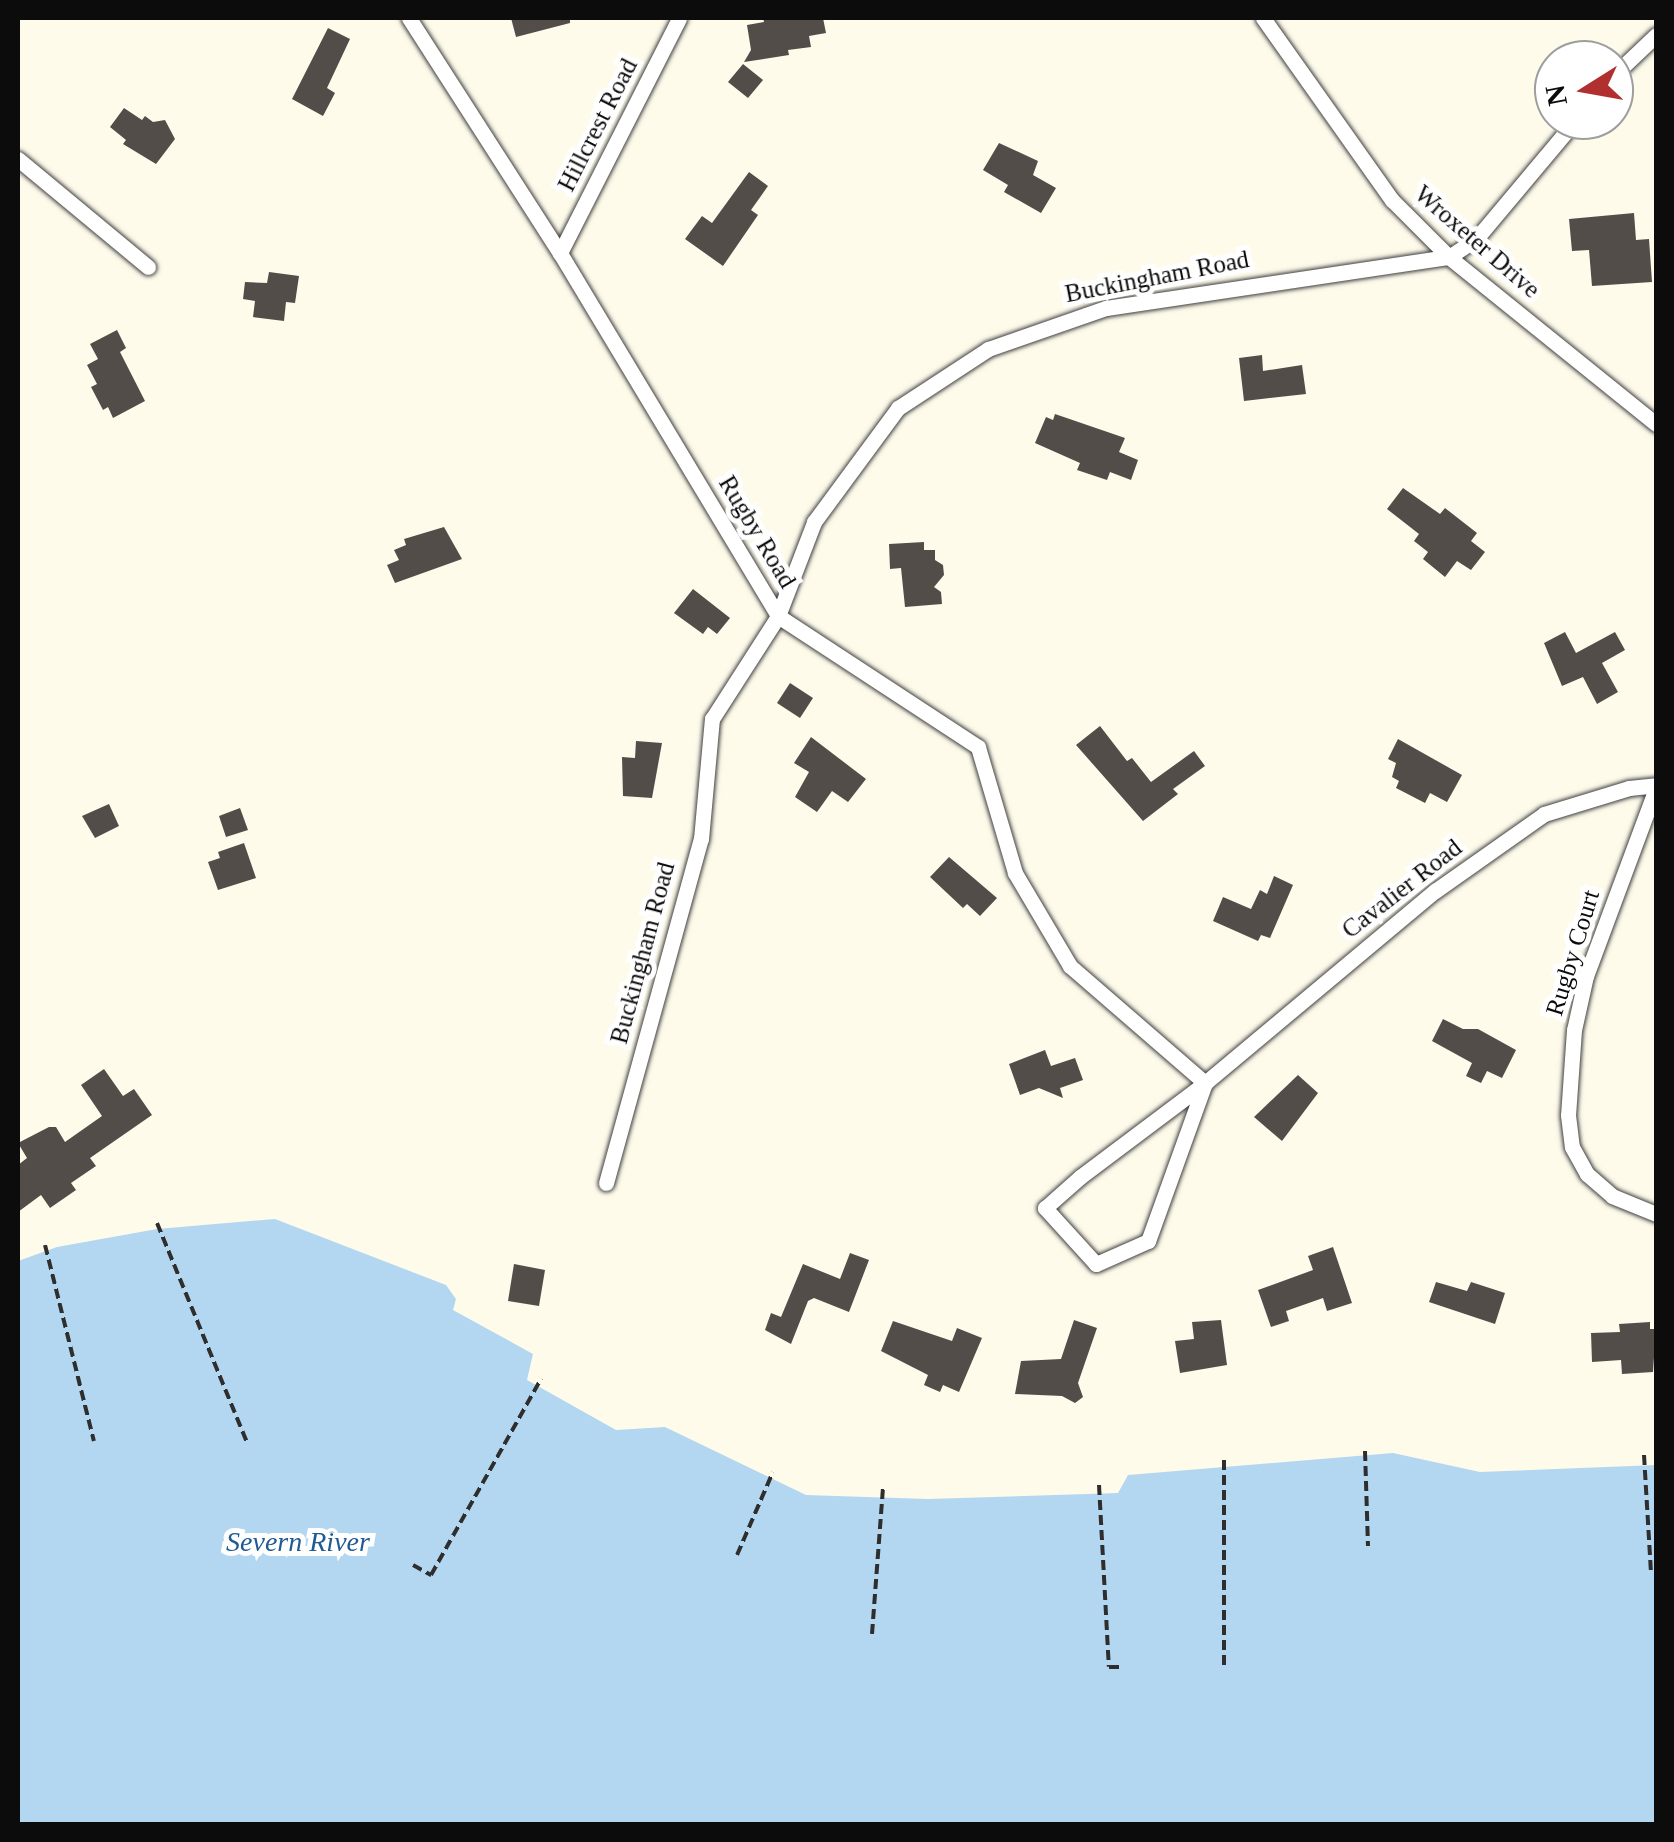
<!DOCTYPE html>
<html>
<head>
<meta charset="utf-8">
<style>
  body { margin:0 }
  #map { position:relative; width:1674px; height:1842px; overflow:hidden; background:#fefbeb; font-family:Georgia,serif }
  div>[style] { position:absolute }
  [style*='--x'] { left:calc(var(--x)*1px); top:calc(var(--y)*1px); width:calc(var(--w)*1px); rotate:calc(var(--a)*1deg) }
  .water>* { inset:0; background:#b4d7f1 }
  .building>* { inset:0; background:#534d49 }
  .path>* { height:4px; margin-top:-2px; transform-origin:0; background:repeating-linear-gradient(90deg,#2e2e2e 0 10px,transparent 0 15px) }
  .roads { filter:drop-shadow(0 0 2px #3f3f3f) drop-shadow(0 0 2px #3f3f3f) }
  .minor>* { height:15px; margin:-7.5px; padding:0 7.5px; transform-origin:7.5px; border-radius:7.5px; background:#fff }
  span { translate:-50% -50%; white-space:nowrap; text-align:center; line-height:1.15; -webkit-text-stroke:10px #fff; paint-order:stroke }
  .street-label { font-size:25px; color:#0c0c0c }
  .water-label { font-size:28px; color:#1f5a93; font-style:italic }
  .frame { position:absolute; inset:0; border:20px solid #0c0c0c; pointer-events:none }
  .north { position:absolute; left:1534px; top:40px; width:100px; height:100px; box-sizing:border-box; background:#fff; border:2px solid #9e9e9e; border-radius:50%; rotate:259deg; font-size:28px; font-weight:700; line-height:40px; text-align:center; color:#0c0c0c }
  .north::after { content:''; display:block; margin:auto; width:35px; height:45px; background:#b12f2e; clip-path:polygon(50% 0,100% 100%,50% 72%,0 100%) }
</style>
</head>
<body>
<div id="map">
  <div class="water">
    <i style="clip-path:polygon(275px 1219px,446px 1285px,456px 1299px,453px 1310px,533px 1354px,527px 1380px,616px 1430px,665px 1427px,806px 1495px,928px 1499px,1118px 1493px,1128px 1475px,1393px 1453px,1480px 1472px,1656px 1465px,1656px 1824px,18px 1824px,18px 1261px,57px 1247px,157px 1229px)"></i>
  </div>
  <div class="building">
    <i style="clip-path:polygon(511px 18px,570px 18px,570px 23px,516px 37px)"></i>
    <i style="clip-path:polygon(763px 18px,823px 18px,826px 33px,809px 36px,811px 47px,788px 50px,789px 55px,744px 62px,751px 50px,747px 25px,764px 22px)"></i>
    <i style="clip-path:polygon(328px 28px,350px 39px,327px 88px,335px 93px,323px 116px,292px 99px)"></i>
    <i style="clip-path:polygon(743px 64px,763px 80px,748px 98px,728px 82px)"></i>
    <i style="clip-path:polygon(124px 108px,142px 120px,145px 116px,153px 122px,165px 120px,175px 139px,156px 164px,123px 144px,126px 140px,110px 127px)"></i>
    <i style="clip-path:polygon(999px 143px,1038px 161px,1033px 175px,1056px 188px,1041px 213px,1004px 192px,1008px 185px,983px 170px)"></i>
    <i style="clip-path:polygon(749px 172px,768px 186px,751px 210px,758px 215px,723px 266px,685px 239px,702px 216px,712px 223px)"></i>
    <i style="clip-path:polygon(1634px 213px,1636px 240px,1649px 239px,1652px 282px,1592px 286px,1589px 250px,1572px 251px,1569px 219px)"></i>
    <i style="clip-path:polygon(269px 272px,299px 276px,295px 303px,286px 302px,284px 321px,253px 317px,255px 301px,243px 299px,245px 282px,267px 283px)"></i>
    <i style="clip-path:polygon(117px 330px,126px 348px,120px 352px,145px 401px,113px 418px,108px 407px,103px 410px,91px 387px,97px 384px,87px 365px,98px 359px,90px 344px)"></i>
    <i style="clip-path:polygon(1262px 355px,1263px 371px,1302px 365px,1306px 394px,1244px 401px,1239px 358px)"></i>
    <i style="clip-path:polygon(1055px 414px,1125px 438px,1119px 452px,1138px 460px,1131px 480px,1110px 472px,1107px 480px,1077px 470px,1080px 463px,1035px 443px,1046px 417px,1053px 420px)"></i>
    <i style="clip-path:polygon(1403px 488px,1440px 514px,1445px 508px,1477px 533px,1471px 541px,1485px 552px,1471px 570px,1457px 561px,1445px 577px,1423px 559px,1428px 552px,1414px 541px,1419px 534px,1387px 509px)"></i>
    <i style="clip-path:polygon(444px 527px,462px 559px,395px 583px,387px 565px,399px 560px,394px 550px,406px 545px,404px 539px)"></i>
    <i style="clip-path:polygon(924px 542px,924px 550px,935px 550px,935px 560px,943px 565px,944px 575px,934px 587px,941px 592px,942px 604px,905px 607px,901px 568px,890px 569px,889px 544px)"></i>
    <i style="clip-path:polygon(693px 589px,730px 618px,717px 634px,708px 627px,703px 634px,674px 613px)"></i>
    <i style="clip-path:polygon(1565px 632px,1576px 653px,1615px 632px,1625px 650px,1602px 663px,1618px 692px,1597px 704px,1583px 677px,1562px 686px,1544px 643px)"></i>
    <i style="clip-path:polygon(790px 683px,813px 698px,800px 718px,777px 703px)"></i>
    <i style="clip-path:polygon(1100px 726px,1127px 761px,1132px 758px,1151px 782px,1194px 751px,1205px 766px,1173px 789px,1178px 794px,1143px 821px,1076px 745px)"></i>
    <i style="clip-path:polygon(811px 737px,866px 779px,848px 802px,832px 791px,817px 812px,795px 797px,809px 772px,794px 763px)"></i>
    <i style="clip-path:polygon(1398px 739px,1462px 775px,1447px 802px,1430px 793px,1425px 803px,1396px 788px,1399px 781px,1392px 777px,1396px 763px,1388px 759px)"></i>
    <i style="clip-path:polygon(636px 741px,662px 743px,652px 798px,623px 796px,622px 757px,635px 758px)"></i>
    <i style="clip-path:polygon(109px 804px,119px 826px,95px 838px,82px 816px)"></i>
    <i style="clip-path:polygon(240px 808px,248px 830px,226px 837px,219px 816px)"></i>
    <i style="clip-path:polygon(244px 843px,256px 878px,218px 890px,208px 862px,220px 858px,218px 852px)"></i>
    <i style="clip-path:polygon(949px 857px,997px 898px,980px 916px,967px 904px,963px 908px,930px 877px)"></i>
    <i style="clip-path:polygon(1274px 876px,1293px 885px,1270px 938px,1261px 935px,1258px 941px,1213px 921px,1223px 897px,1251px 909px,1260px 890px,1267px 894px)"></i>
    <i style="clip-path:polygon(1443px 1019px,1463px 1029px,1478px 1029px,1516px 1050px,1502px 1078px,1487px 1071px,1481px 1083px,1466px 1076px,1472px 1063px,1432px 1041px)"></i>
    <i style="clip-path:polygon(1045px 1050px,1051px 1066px,1075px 1058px,1083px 1080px,1060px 1088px,1063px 1098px,1039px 1088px,1020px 1095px,1009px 1064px)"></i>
    <i style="clip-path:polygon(104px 1069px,123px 1096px,134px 1089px,152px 1115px,90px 1158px,96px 1166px,71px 1183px,76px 1190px,50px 1208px,41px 1195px,18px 1212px,18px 1165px,27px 1158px,18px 1143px,49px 1127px,56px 1127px,65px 1142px,102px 1116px,81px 1085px)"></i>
    <i style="clip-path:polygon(1298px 1075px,1318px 1093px,1282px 1141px,1254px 1117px)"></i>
    <i style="clip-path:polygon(1333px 1247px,1352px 1303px,1327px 1311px,1323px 1298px,1286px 1311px,1289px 1321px,1271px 1327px,1258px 1290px,1313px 1270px,1308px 1256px)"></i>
    <i style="clip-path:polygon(850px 1253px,869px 1260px,849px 1312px,814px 1298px,808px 1301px,791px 1344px,765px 1330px,771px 1313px,781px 1317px,803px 1264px,840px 1279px)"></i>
    <i style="clip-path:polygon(514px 1264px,545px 1270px,539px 1306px,508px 1301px)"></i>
    <i style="clip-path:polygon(1436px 1282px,1467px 1291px,1471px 1282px,1505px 1293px,1495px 1324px,1429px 1302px)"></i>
    <i style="clip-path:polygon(1074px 1320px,1097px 1328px,1078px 1383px,1083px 1397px,1075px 1403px,1062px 1396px,1015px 1394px,1021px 1361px,1061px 1359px)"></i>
    <i style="clip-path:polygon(1221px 1320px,1227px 1365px,1180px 1373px,1175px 1341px,1194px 1339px,1192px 1322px)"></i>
    <i style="clip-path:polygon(893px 1321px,952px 1341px,957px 1328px,982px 1338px,959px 1392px,943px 1385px,940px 1392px,924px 1385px,928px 1375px,881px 1351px)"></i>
    <i style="clip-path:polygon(1650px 1322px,1650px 1329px,1656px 1329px,1653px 1372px,1622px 1374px,1621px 1360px,1592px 1362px,1591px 1333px,1620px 1332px,1619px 1324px)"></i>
  </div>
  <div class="path">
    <i style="--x:157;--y:1223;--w:237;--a:67.7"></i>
    <i style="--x:45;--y:1245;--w:202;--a:76"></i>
    <i style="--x:1365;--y:1451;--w:95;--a:88.2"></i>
    <i style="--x:1644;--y:1455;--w:118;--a:86.6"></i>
    <i style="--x:1099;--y:1485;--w:182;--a:86.9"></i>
    <i style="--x:1109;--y:1667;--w:13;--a:0"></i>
    <i style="--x:737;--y:1555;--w:90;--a:-66.6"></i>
    <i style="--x:413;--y:1565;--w:21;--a:29"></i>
    <i style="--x:431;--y:1575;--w:225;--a:-60.7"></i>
    <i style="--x:872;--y:1634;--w:146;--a:-85.7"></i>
    <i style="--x:1224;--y:1665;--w:207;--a:-90"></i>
  </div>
  <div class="roads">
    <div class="minor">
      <i style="--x:409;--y:18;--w:279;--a:57.3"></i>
      <i style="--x:560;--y:253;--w:423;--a:59"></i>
      <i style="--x:778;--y:616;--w:239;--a:33.2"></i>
      <i style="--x:978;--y:747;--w:131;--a:73.6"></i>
      <i style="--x:1015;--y:873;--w:108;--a:59.4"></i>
      <i style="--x:1070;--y:966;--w:179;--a:40.9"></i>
      <i style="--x:1205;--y:1083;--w:168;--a:109.8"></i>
      <i style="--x:1148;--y:1241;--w:57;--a:156.1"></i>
      <i style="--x:1096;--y:1264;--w:76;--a:-132.3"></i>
      <i style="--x:1045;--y:1208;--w:47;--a:-41.5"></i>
      <i style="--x:1080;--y:1177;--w:156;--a:-36.9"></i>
      <i style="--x:1205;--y:1083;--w:300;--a:-39.9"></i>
      <i style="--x:1435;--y:891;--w:133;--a:-35.2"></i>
      <i style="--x:1544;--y:814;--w:89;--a:-17"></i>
      <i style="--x:1629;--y:788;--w:27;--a:-6"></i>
      <i style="--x:1263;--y:18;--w:223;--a:54.7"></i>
      <i style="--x:1392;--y:200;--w:81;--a:45"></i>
      <i style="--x:1449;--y:257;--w:266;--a:38.9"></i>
      <i style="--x:1614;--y:75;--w:58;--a:-43.6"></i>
      <i style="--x:18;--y:159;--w:169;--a:39.7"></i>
      <i style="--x:560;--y:253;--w:263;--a:-63.1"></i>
      <i style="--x:1656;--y:788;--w:201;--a:110.4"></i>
      <i style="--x:1586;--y:976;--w:55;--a:102.5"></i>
      <i style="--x:1574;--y:1030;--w:85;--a:94"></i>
      <i style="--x:1568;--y:1115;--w:32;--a:83"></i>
      <i style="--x:1572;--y:1147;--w:31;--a:61"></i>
      <i style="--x:1587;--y:1174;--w:33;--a:41"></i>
      <i style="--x:1612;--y:1196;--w:48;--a:22.2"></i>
      <i style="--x:606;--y:1183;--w:357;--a:-74.6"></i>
      <i style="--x:701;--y:839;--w:121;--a:-84.8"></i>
      <i style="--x:712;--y:719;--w:122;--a:-57.3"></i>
      <i style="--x:778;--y:616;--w:101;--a:-69"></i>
      <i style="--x:814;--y:522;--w:142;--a:-53.6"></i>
      <i style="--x:898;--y:408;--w:108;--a:-33.2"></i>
      <i style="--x:988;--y:349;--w:125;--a:-19.2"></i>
      <i style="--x:1106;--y:308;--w:347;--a:-8.5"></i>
      <i style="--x:1449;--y:257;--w:32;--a:-34"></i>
      <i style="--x:1476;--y:239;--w:155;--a:-50"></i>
    </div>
  </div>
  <div class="street-label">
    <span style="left:598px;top:125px;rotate:-63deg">Hillcrest Road</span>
    <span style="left:1477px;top:242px;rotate:41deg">Wroxeter Drive</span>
    <span style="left:1157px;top:277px;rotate:-11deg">Buckingham Road</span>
    <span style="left:757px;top:532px;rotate:59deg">Rugby Road</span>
    <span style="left:1402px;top:889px;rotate:-38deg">Cavalier Road</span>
    <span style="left:643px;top:953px;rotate:-75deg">Buckingham Road</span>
    <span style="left:1573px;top:953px;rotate:-73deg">Rugby Court</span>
  </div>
  <div class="water-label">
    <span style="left:298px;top:1542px">Severn River</span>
  </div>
  <div class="frame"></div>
  <div class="north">N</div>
</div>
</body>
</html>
